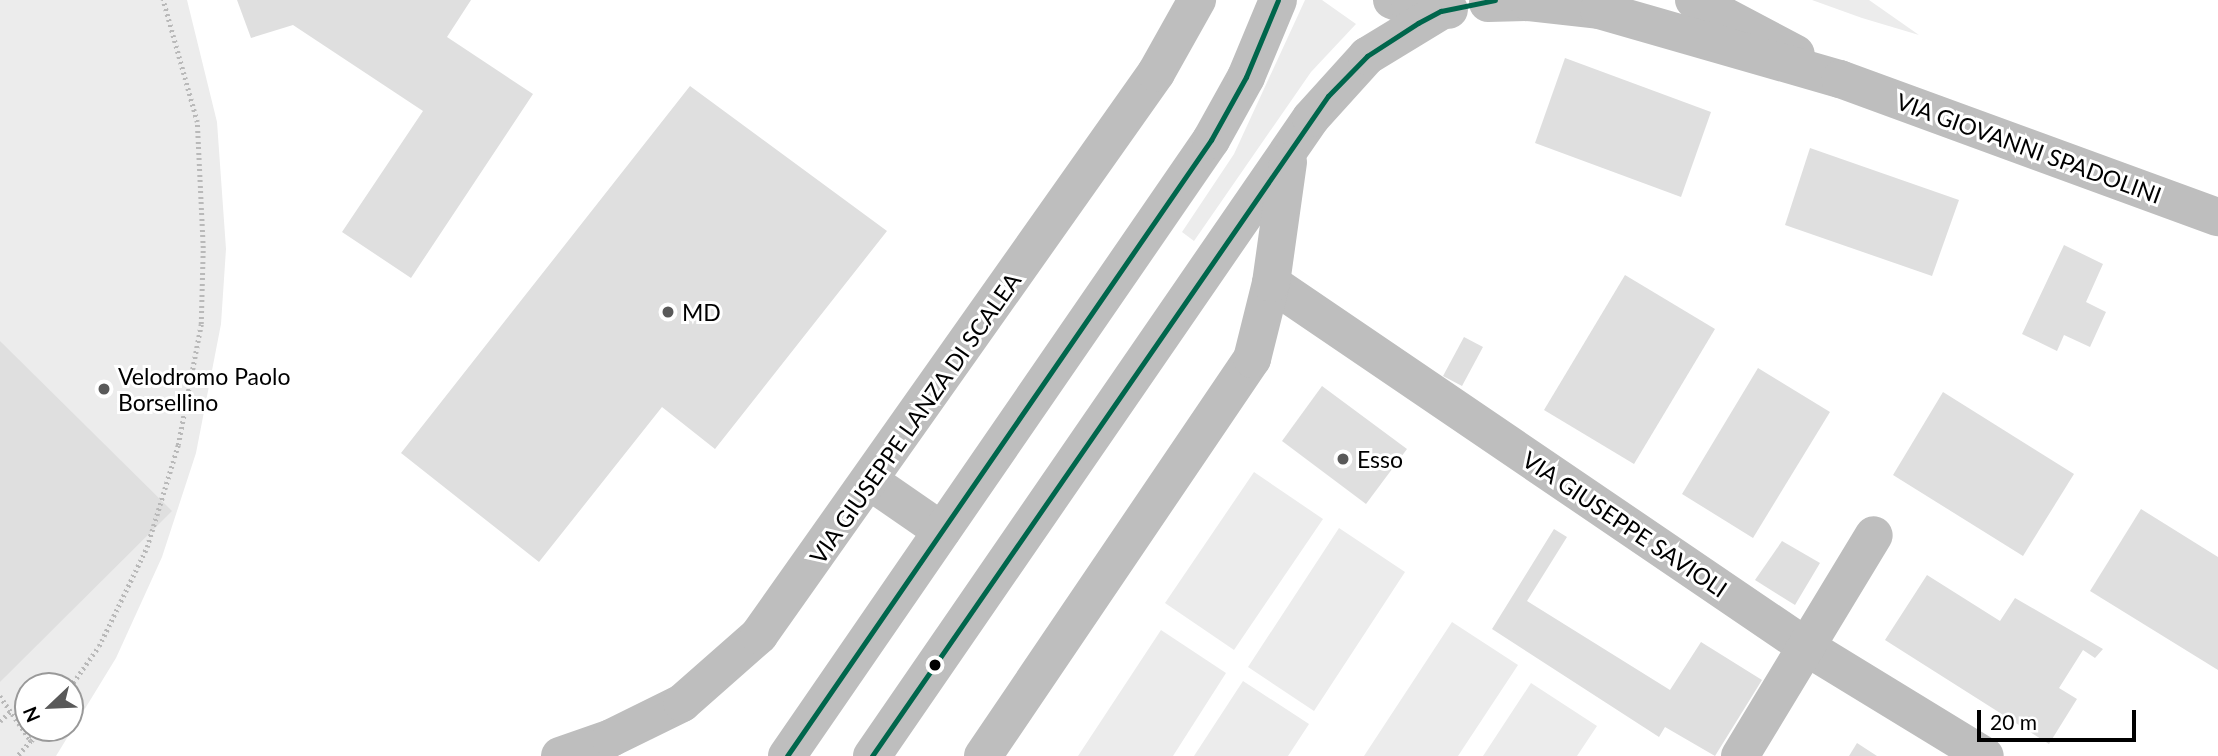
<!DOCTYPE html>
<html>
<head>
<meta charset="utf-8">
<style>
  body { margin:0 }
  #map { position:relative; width:2218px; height:756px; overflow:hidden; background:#fff; font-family:Lato,sans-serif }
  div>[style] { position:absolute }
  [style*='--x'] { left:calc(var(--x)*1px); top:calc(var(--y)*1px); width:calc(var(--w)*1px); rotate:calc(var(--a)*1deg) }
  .green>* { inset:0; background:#ececec }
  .building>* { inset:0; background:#dfdfdf }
  .path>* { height:4.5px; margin-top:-2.25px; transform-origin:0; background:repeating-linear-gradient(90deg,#b9b9b9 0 2px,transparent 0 5.5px) }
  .minor>* { height:38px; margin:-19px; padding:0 19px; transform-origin:19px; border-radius:19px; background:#bebebe }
  .bus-1>* { height:5px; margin:-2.5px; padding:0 2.5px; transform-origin:2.5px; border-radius:2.5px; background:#00664c }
  .dots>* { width:19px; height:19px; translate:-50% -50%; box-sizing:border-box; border:4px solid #fff; border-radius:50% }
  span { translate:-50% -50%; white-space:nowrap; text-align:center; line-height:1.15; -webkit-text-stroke:6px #fff; paint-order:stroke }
  .street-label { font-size:23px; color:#000 }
  .poi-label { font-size:23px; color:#000 }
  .left { translate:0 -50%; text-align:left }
  .north { position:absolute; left:14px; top:672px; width:70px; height:70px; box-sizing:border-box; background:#fff; border:2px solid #999; border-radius:50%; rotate:247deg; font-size:19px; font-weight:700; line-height:28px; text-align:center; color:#000 }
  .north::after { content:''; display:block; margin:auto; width:24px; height:32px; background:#595959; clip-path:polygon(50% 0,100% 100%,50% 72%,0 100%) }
  .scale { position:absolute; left:1977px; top:710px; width:159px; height:32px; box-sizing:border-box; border:4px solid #000; border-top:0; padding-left:9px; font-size:21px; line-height:24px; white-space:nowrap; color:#000; -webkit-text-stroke:5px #fff; paint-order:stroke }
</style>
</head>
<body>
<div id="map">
  <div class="green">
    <i style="clip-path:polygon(evenodd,0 0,187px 0,217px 122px,226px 249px,221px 324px,196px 453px,162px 557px,116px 658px,56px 756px,0 756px,0 0,28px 686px,70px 686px,70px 728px,28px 728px,28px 686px)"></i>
    <i style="clip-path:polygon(1305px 0,1322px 0,1356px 24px,1311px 72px,1194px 241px,1182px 232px,1234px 154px)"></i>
    <i style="clip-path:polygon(1812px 0,1869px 0,1919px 35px,1862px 18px)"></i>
    <i style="clip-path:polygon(1254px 472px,1323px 519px,1234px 650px,1165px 603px)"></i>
    <i style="clip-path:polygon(1339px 528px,1405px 572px,1314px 711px,1248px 667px)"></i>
    <i style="clip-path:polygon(1452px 622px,1518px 665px,1458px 756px,1364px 756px)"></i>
    <i style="clip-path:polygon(1161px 630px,1226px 673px,1173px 756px,1078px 756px)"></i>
    <i style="clip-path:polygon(1243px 681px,1309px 724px,1288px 756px,1194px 756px)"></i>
    <i style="clip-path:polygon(1531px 683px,1597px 726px,1577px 756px,1483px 756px)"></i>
  </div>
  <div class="building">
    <i style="clip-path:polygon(237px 0,471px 0,447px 37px,533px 94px,411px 278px,342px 232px,423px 111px,293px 25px,251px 38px)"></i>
    <i style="clip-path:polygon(1565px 58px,1711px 112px,1681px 197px,1535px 143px)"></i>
    <i style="clip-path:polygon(690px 86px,887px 231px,715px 449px,662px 407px,539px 562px,401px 453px)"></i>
    <i style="clip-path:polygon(1810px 148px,1959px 200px,1932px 276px,1785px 225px)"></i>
    <i style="clip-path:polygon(2064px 245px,2103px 264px,2086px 302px,2106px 312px,2090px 347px,2064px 335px,2057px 351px,2022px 334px)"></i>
    <i style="clip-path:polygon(1625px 275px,1715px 329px,1634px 464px,1544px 410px)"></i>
    <i style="clip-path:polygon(1464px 337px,1483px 347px,1462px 386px,1443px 376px)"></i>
    <i style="clip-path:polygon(0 341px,172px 511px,0 682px)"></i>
    <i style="clip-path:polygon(1758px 368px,1830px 412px,1753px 538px,1682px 494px)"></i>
    <i style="clip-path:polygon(1322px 386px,1407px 449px,1366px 504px,1282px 441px)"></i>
    <i style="clip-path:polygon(1943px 392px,2074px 474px,2023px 556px,1893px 475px)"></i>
    <i style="clip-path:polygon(2141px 509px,2218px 557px,2218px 670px,2090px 591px)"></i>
    <i style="clip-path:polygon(1554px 529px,1567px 537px,1527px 601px,1670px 690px,1701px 642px,1762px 680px,1715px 756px,1665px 727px,1659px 737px,1492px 629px)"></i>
    <i style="clip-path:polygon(1782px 541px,1820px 563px,1795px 605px,1755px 580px)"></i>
    <i style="clip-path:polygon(1927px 575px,2000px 621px,2015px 598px,2103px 649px,2095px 658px,2083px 650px,2059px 688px,2077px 699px,2049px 744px,1885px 640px)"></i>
    <i style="clip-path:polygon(1857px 743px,1877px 756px,1849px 756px)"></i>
  </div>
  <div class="path">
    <i style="--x:70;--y:687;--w:50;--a:-54.7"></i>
    <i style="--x:99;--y:646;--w:110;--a:-64.1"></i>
    <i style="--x:147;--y:547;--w:107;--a:-73.1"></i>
    <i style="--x:178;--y:445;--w:123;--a:-79.2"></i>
    <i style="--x:201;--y:324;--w:76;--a:-88.5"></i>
    <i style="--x:203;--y:248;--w:126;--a:-92.7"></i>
    <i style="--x:197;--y:122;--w:127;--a:-105.6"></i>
    <i style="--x:0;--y:696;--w:55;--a:55.4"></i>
    <i style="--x:31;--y:741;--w:20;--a:131"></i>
    <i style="--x:0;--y:721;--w:15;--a:-42"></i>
    <i style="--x:31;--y:741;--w:16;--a:-52"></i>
  </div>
  <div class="minor">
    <i style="--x:1392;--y:0;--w:19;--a:21"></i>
    <i style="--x:1410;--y:7;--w:39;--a:4"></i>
    <i style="--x:1694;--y:0;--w:115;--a:27.9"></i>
    <i style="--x:1488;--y:3;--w:41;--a:-1.4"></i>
    <i style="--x:1529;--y:2;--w:70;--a:6.5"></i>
    <i style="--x:1599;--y:10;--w:251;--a:16"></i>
    <i style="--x:1840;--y:79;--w:402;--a:20.1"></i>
    <i style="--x:1271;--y:283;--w:649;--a:34.2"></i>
    <i style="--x:1808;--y:648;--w:207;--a:31.4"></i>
    <i style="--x:871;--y:482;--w:86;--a:34.6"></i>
    <i style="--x:560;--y:756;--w:54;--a:-19.4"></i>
    <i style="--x:611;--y:738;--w:79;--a:-26.2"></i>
    <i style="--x:682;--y:703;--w:103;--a:-41.4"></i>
    <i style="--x:759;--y:635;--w:688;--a:-54.76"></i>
    <i style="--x:1156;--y:73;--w:84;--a:-60.7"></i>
    <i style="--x:787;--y:756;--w:748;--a:-55.46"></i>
    <i style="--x:1211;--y:140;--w:72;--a:-60.9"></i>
    <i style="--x:1246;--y:77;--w:83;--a:-67.4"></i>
    <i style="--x:872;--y:756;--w:774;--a:-55.47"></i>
    <i style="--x:1311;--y:118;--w:84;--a:-47.9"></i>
    <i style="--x:1367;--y:56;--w:87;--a:-31.3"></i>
    <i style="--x:983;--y:756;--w:480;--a:-55.9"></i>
    <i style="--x:1252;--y:359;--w:78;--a:-76"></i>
    <i style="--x:1271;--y:283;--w:122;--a:-82"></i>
    <i style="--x:1740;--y:756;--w:258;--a:-58.8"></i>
  </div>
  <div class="bus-1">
    <i style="--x:787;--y:756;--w:748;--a:-55.46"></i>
    <i style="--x:1211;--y:140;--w:72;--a:-60.9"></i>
    <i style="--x:1246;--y:77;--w:83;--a:-67.4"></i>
    <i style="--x:872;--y:756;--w:802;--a:-55.36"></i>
    <i style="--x:1328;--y:96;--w:56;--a:-45.7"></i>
    <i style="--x:1367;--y:56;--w:61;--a:-32.9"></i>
    <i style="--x:1418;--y:23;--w:26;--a:-28"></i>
    <i style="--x:1441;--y:11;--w:55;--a:-11.5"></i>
  </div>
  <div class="dots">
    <i style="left:668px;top:312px;background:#595959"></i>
    <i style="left:104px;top:389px;background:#595959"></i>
    <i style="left:1343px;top:459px;background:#595959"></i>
    <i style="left:935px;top:665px;background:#000"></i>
  </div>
  <div class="street-label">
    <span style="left:2029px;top:148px;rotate:20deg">VIA GIOVANNI SPADOLINI</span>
    <span style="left:915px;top:418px;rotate:-55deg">VIA GIUSEPPE LANZA DI SCALEA</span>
    <span style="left:1625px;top:524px;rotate:34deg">VIA GIUSEPPE SAVIOLI</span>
  </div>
  <div class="poi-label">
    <span class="left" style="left:682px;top:312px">MD</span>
    <span class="left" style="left:118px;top:389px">Velodromo Paolo<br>Borsellino</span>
    <span class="left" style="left:1357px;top:459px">Esso</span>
  </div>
  <div class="north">N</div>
  <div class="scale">20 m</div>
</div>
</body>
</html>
